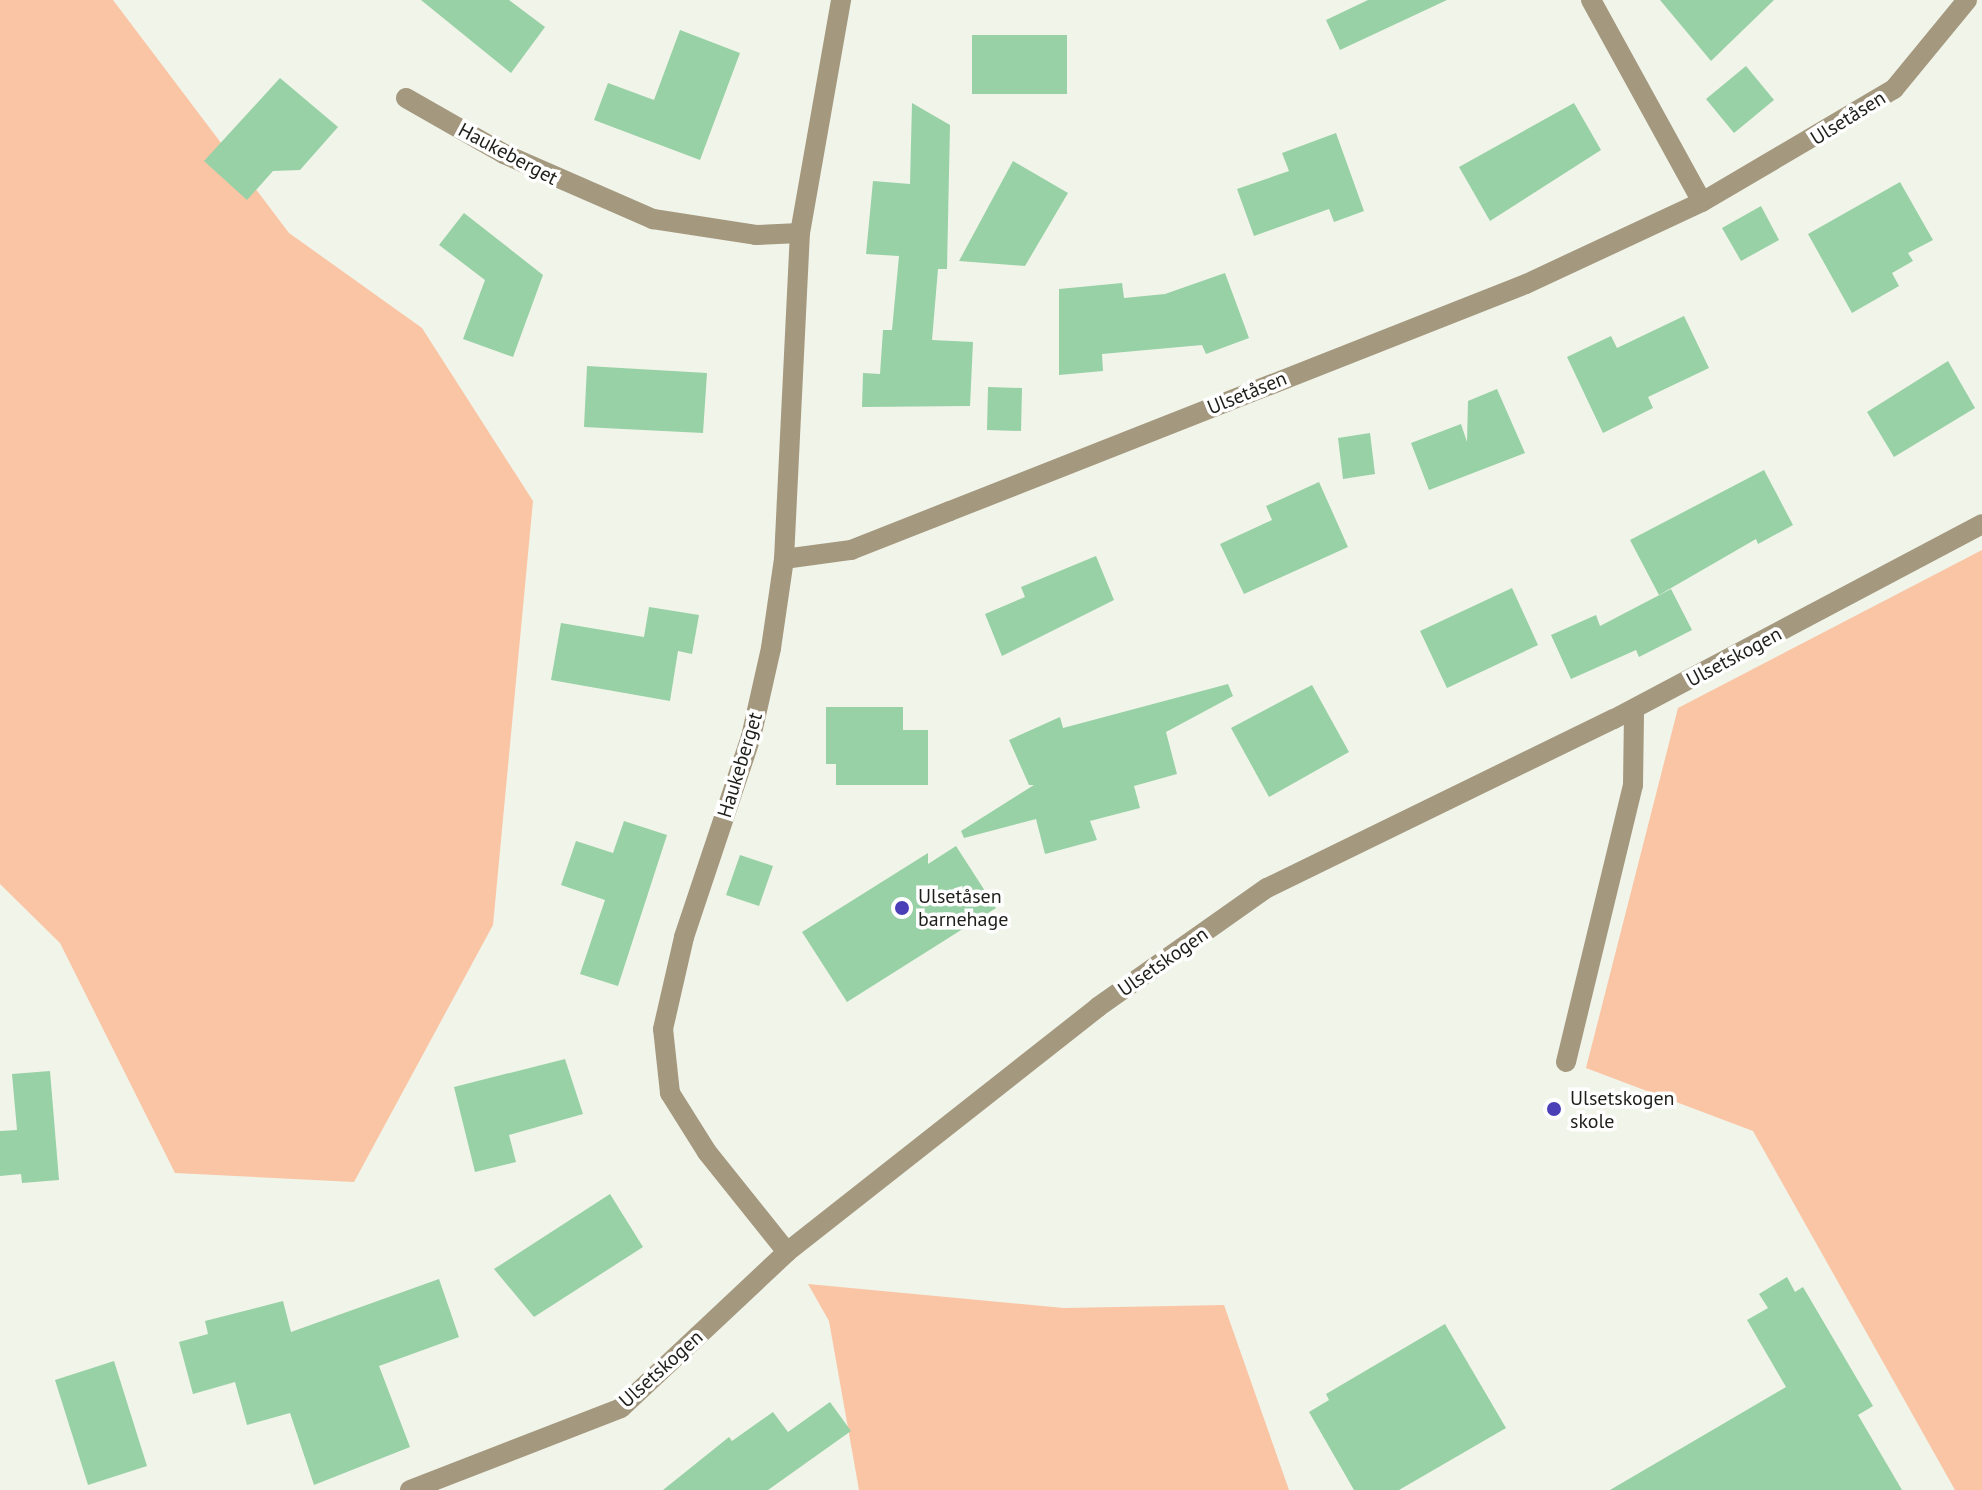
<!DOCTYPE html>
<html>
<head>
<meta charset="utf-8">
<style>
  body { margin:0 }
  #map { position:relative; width:1982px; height:1490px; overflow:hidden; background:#f1f4e9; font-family:"PT Sans",sans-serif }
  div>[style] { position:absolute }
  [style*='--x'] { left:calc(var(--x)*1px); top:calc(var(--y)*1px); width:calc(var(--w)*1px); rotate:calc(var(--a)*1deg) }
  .green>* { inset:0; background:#f9c5a5 }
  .building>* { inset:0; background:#98d1a5 }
  .lane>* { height:20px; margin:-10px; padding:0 10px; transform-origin:10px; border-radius:10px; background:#a4987f }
  .street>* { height:20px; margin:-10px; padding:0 10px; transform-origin:10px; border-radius:10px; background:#a4987f }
  .dots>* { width:22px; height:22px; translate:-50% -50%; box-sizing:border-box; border:4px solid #fff; border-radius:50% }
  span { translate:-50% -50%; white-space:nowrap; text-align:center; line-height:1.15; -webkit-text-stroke:7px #fff; paint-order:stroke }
  .street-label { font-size:20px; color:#1e1f1b }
  .poi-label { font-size:20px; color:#1e1f1b }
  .left { translate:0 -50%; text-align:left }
</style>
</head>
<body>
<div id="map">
  <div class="green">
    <i style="clip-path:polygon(0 0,113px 0,289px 233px,422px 328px,533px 501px,493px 925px,354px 1182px,175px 1173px,60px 943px,0 884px)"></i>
    <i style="clip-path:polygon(1982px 550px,1982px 1490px,1955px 1490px,1753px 1131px,1586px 1068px,1678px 708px)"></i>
    <i style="clip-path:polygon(808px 1284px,1064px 1308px,1224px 1305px,1289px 1490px,859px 1490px,829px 1321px)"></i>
  </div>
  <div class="building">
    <i style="clip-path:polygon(421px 0,509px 0,545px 27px,511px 73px)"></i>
    <i style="clip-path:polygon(1368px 0,1447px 0,1340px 50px,1326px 20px)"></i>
    <i style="clip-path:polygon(1660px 0,1774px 0,1711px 61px)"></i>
    <i style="clip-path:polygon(680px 30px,740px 53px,700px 160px,594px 120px,608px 83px,654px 100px)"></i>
    <i style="clip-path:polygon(972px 35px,1067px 35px,1067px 94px,972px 94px)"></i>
    <i style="clip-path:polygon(1746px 66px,1774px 100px,1734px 133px,1706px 99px)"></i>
    <i style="clip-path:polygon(280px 78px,338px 127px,300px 170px,273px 171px,247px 200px,204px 161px)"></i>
    <i style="clip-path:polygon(912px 103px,950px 125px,947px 269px,938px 269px,932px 340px,973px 342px,970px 406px,862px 407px,863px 373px,880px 374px,883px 330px,892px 330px,899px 256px,866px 254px,873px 181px,910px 184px)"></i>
    <i style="clip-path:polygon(1574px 103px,1601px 150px,1490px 221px,1459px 167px)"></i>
    <i style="clip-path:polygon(1336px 133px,1364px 211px,1334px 222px,1329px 209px,1254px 236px,1237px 189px,1289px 171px,1282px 153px)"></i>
    <i style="clip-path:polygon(1013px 161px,1068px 193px,1025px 266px,959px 261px)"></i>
    <i style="clip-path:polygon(1900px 182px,1933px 240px,1908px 253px,1913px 261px,1892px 273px,1899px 286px,1852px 313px,1808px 234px)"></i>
    <i style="clip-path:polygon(1761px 206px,1779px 240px,1741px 261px,1722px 228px)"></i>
    <i style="clip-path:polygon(464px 213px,543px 275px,513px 357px,463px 339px,485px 280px,439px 245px)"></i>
    <i style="clip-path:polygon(1225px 273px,1249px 338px,1206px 354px,1202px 345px,1102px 354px,1103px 371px,1059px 375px,1059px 289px,1122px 283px,1124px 298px,1165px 294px)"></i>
    <i style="clip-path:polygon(1684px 316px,1709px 368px,1648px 397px,1653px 408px,1603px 433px,1567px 357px,1611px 336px,1617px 348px)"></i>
    <i style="clip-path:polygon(1948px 361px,1975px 408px,1894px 457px,1867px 412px)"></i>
    <i style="clip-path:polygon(587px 366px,707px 373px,703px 433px,584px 427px)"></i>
    <i style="clip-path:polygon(988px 387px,1022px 388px,1021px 431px,987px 430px)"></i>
    <i style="clip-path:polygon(1497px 389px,1525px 453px,1429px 490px,1411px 443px,1461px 424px,1467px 442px,1468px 401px)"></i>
    <i style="clip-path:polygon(1370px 433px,1375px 474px,1343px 479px,1338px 438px)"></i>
    <i style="clip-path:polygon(1764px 470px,1793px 525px,1758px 544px,1756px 539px,1659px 595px,1630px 540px)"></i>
    <i style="clip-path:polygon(1319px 482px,1348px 547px,1244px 594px,1220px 544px,1272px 520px,1266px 506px)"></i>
    <i style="clip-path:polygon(1096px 556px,1114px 600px,1002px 656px,985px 614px,1025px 597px,1021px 587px)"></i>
    <i style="clip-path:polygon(1512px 588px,1538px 645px,1447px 688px,1420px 631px)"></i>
    <i style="clip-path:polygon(1671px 589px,1692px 630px,1639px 657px,1636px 650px,1571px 679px,1551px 635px,1596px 615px,1600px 626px)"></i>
    <i style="clip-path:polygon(649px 607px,699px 615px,692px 654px,678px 651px,670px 701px,551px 680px,561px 623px,644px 637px)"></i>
    <i style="clip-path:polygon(1228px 684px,1233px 696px,1166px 732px,1177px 774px,1134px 786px,1140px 808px,1090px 821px,1097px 840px,1045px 854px,1036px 819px,964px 838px,961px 831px,1034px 785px,1029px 785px,1009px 740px,1060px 717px,1063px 728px)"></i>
    <i style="clip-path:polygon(1312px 685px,1349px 752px,1269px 797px,1231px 728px)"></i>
    <i style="clip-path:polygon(826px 707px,903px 707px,903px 730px,928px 730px,928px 785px,836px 785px,836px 764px,826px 764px)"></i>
    <i style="clip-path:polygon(624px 821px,667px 835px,618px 986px,580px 974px,605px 900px,561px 885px,576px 841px,613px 853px)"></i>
    <i style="clip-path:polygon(956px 846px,996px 908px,847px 1002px,802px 932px,928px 853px,928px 864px)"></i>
    <i style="clip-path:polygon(740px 855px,773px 866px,759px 906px,726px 895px)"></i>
    <i style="clip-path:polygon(565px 1059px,583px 1114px,509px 1135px,516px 1162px,475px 1172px,454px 1087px)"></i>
    <i style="clip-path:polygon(50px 1071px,59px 1180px,22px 1183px,21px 1174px,0 1176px,0 1131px,17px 1130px,12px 1074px)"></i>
    <i style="clip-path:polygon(610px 1194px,643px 1247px,534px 1317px,494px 1269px)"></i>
    <i style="clip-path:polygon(1787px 1277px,1795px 1292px,1803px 1287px,1873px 1406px,1858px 1415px,1902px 1490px,1610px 1490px,1786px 1387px,1747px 1320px,1768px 1308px,1759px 1294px)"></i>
    <i style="clip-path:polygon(439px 1279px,459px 1337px,379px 1366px,410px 1447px,314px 1485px,290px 1413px,247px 1425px,235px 1382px,193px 1394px,179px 1342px,208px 1334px,205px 1321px,283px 1301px,291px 1332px)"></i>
    <i style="clip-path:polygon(1445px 1324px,1506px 1428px,1399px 1490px,1354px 1490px,1309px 1412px,1329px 1400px,1326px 1394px)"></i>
    <i style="clip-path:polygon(114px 1361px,147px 1466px,88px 1485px,55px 1380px)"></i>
    <i style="clip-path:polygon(830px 1402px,851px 1431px,768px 1490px,663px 1490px,729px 1437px,732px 1441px,773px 1412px,788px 1432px)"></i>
  </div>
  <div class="lane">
    <i style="--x:406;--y:98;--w:113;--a:29.7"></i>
    <i style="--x:504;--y:154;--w:163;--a:23.6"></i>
    <i style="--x:653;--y:219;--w:104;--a:8.8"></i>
    <i style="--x:756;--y:235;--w:44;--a:-2.6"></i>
    <i style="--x:1566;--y:1062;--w:285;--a:-76.4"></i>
    <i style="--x:1633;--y:785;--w:76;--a:-89.2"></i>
  </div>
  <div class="street">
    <i style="--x:1591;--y:0;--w:230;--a:61.2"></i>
    <i style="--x:784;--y:559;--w:68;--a:-7.7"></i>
    <i style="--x:851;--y:550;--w:106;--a:-21.5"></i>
    <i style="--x:950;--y:511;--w:619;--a:-21.51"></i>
    <i style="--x:1526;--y:284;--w:194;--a:-25"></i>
    <i style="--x:1702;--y:202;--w:223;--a:-30.5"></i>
    <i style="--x:1894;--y:89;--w:115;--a:-50.6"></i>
    <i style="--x:787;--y:1252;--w:128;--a:-128.7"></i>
    <i style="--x:707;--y:1152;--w:70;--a:-122.1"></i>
    <i style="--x:670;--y:1093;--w:64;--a:-96.2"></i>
    <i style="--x:663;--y:1029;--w:94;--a:-77.1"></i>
    <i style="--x:684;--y:937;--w:211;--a:-71.5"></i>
    <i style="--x:751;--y:737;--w:91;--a:-77.3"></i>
    <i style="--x:771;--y:648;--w:90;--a:-81.7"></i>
    <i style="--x:784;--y:559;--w:326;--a:-87.2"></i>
    <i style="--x:800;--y:233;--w:237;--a:-80"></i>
    <i style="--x:410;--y:1490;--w:226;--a:-21.2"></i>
    <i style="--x:621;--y:1408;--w:228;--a:-43.2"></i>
    <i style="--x:787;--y:1252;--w:396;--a:-38.2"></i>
    <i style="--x:1098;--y:1007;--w:207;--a:-35.2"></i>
    <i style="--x:1267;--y:888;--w:386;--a:-26"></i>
    <i style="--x:1614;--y:719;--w:416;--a:-27.9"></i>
  </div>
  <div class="dots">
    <i style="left:902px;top:908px;background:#4a3fb6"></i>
    <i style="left:1554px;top:1109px;background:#4a3fb6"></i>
  </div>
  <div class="street-label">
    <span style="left:1848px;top:118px;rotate:-32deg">Ulsetåsen</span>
    <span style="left:508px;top:154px;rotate:28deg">Haukeberget</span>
    <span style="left:1247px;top:393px;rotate:-22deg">Ulsetåsen</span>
    <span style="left:1734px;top:657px;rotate:-28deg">Ulsetskogen</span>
    <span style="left:740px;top:765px;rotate:-73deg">Haukeberget</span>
    <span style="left:1163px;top:962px;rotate:-35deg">Ulsetskogen</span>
    <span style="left:661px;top:1369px;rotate:-42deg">Ulsetskogen</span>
  </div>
  <div class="poi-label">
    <span class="left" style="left:918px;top:908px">Ulsetåsen<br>barnehage</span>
    <span class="left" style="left:1570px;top:1110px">Ulsetskogen<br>skole</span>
  </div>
</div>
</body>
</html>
